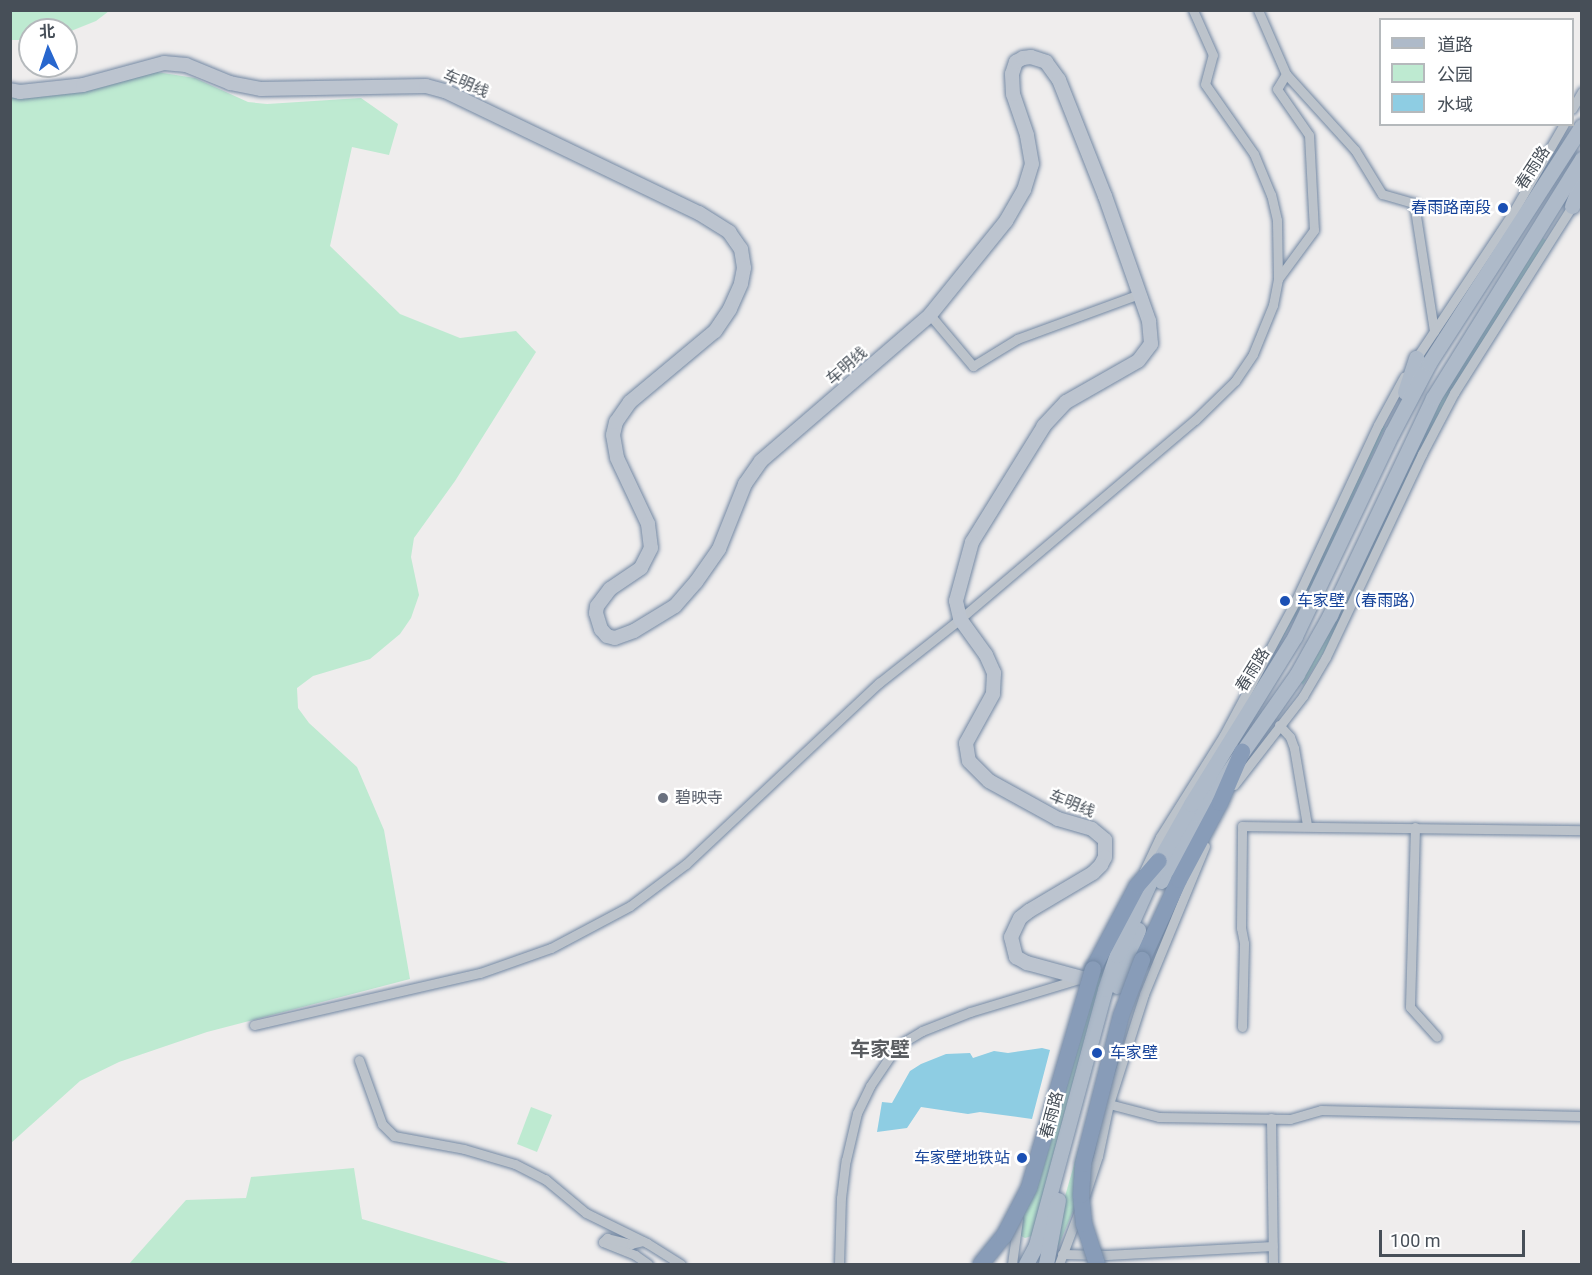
<!DOCTYPE html>
<html>
<head>
<meta charset="utf-8">
<style>
  body { margin:0 }
  #map { position:relative; width:1592px; height:1275px; overflow:hidden; background:#efeded; font-family:Roboto,"Noto Sans SC",sans-serif }
  div>[style] { position:absolute }
  [style*='--x'] { left:calc(var(--x)*1px); top:calc(var(--y)*1px); width:calc(var(--w)*1px); rotate:calc(var(--a)*1deg) }
  .green>* { inset:0; background:#beead1 }
  .water>* { inset:0; background:#8ecde3 }
  .roads { filter:drop-shadow(0 0 2px #7388a3) drop-shadow(0 0 2px #7388a3) }
  .street>* { height:9px; margin:-4.5px; padding:0 4.5px; transform-origin:4.5px; border-radius:4.5px; background:#bcc3cb }
  .secondary>* { height:14px; margin:-7px; padding:0 7px; transform-origin:7px; border-radius:7px; background:#bcc4cf }
  .primary>* { height:15px; margin:-7.5px; padding:0 7.5px; transform-origin:7.5px; border-radius:7.5px; background:#aebac9 }
  .highway>* { height:16px; margin:-8px; padding:0 8px; transform-origin:8px; border-radius:8px; background:#889cb8 }
  .bridges { filter:drop-shadow(0 0 2px #7388a3) drop-shadow(0 0 2px #7388a3) }
  .highway-bridge>* { height:16px; margin:-8px; padding:0 8px; transform-origin:8px; border-radius:8px; background:#889cb8 }
  .dots>* { width:16px; height:16px; translate:-50% -50%; box-sizing:border-box; border:3px solid #fff; border-radius:50% }
  span { translate:-50% -50%; white-space:nowrap; text-align:center; line-height:1.15; -webkit-text-stroke:4.5px #fff; paint-order:stroke }
  .street-label { font-size:16px; color:#474f58 }
  .transit-label { font-size:16px; color:#164399 }
  .right { translate:-100% -50%; text-align:right }
  .left { translate:0 -50%; text-align:left }
  .worship-label { font-size:16px; color:#5b616d }
  .quarter-label { font-size:20px; color:#5a5d61; font-weight:700 }
  .frame { position:absolute; inset:0; border:12px solid #474f58; pointer-events:none }
  .legend { position:absolute; left:1379px; top:18px; width:195px; height:108px; box-sizing:border-box; background:#fff; border:2px solid #b5b9bc; margin:0; padding:8px 10px; list-style:none; font-size:18px; color:#474f58 }
  .legend li { display:flex; align-items:center; gap:12px; height:30px }
  .legend b { width:30px; border:2px solid #b5b9bc }
  .north { position:absolute; left:18px; top:18px; width:60px; height:60px; box-sizing:border-box; background:#fff; border:2px solid #b5b9bc; border-radius:50%; rotate:357deg; font-size:16px; font-weight:700; line-height:24px; text-align:center; color:#474f58 }
  .north::after { content:''; display:block; margin:auto; width:21px; height:27px; background:#2867ce; clip-path:polygon(50% 0,100% 100%,50% 72%,0 100%) }
  .scale { position:absolute; left:1379px; top:1230px; width:146px; height:27px; box-sizing:border-box; border:3px solid #474f58; border-top:0; padding-left:8px; font-size:18px; line-height:21px; white-space:nowrap; color:#474f58; -webkit-text-stroke:4px #fff; paint-order:stroke }
</style>
</head>
<body>
<div id="map">
  <div class="green">
    <i style="clip-path:polygon(10px 11px,11px 10px,109px 11px,96px 21px,66px 33px,66px 30px,30px 30px,30px 40px,11px 40px)"></i>
    <i style="clip-path:polygon(157px 72px,195px 78px,248px 102px,267px 104px,361px 98px,398px 124px,389px 155px,352px 147px,330px 246px,400px 314px,460px 338px,516px 331px,536px 352px,455px 481px,414px 538px,411px 557px,419px 595px,411px 618px,400px 634px,370px 659px,313px 676px,297px 688px,298px 708px,309px 723px,357px 767px,384px 830px,410px 979px,207px 1032px,119px 1062px,80px 1081px,11px 1143px,11px 96px,31px 98px)"></i>
    <i style="clip-path:polygon(1543px 238px,1547px 241px,1465px 368px,1329px 644px,1303px 685px,1301px 682px,1336px 621px,1437px 407px,1473px 345px)"></i>
    <i style="clip-path:polygon(1382px 424px,1385px 427px,1310px 590px,1266px 667px,1264px 666px)"></i>
    <i style="clip-path:polygon(1104px 969px,1032px 1236px,1025px 1238px,1019px 1235px,1018px 1226px,1100px 970px)"></i>
    <i style="clip-path:polygon(531px 1107px,552px 1115px,537px 1152px,517px 1144px)"></i>
    <i style="clip-path:polygon(1079px 1147px,1074px 1209px,1058px 1247px,1054px 1246px,1062px 1207px)"></i>
    <i style="clip-path:polygon(354px 1168px,362px 1219px,512px 1264px,129px 1264px,186px 1200px,246px 1198px,251px 1177px)"></i>
  </div>
  <div class="water">
    <i style="clip-path:polygon(1042px 1048px,1050px 1050px,1032px 1119px,980px 1112px,968px 1114px,921px 1107px,907px 1128px,877px 1132px,882px 1102px,892px 1103px,910px 1071px,921px 1064px,946px 1054px,970px 1053px,973px 1058px,994px 1051px,1008px 1053px)"></i>
  </div>
  <div class="roads">
    <div class="street">
      <i style="--x:1258;--y:10;--w:70;--a:66.4"></i>
      <i style="--x:1286;--y:74;--w:17;--a:121"></i>
      <i style="--x:1277;--y:89;--w:56;--a:55.2"></i>
      <i style="--x:1309;--y:135;--w:95;--a:87"></i>
      <i style="--x:1314;--y:230;--w:61;--a:126.3"></i>
      <i style="--x:1286;--y:74;--w:103;--a:47.8"></i>
      <i style="--x:1355;--y:150;--w:52;--a:58.5"></i>
      <i style="--x:1382;--y:194;--w:33;--a:16"></i>
      <i style="--x:1414;--y:203;--w:130;--a:81.1"></i>
      <i style="--x:1572;--y:109;--w:20;--a:-60"></i>
      <i style="--x:930;--y:315;--w:67;--a:49.9"></i>
      <i style="--x:973;--y:366;--w:52;--a:-31.5"></i>
      <i style="--x:1017;--y:339;--w:130;--a:-20.2"></i>
      <i style="--x:1415;--y:360;--w:175;--a:-56.4"></i>
      <i style="--x:1512;--y:214;--w:104;--a:-60"></i>
      <i style="--x:1279;--y:725;--w:16;--a:47"></i>
      <i style="--x:1290;--y:737;--w:12;--a:70"></i>
      <i style="--x:1294;--y:748;--w:78;--a:80.4"></i>
      <i style="--x:1234;--y:785;--w:113;--a:-52.2"></i>
      <i style="--x:1303;--y:696;--w:45;--a:-59.5"></i>
      <i style="--x:1326;--y:657;--w:225;--a:-64.7"></i>
      <i style="--x:1422;--y:454;--w:69;--a:-62.3"></i>
      <i style="--x:1454;--y:393;--w:225;--a:-57.7"></i>
      <i style="--x:1415;--y:827;--w:180;--a:91.6"></i>
      <i style="--x:1410;--y:1007;--w:40;--a:48"></i>
      <i style="--x:1144;--y:871;--w:38;--a:-65"></i>
      <i style="--x:1160;--y:837;--w:120;--a:-57.9"></i>
      <i style="--x:1224;--y:735;--w:151;--a:-61.9"></i>
      <i style="--x:1295;--y:602;--w:195;--a:-64.9"></i>
      <i style="--x:1378;--y:425;--w:55;--a:-61.6"></i>
      <i style="--x:254;--y:1025;--w:232;--a:-13"></i>
      <i style="--x:480;--y:973;--w:75;--a:-19.4"></i>
      <i style="--x:551;--y:948;--w:89;--a:-28"></i>
      <i style="--x:630;--y:906;--w:70;--a:-36.9"></i>
      <i style="--x:686;--y:864;--w:265;--a:-43.2"></i>
      <i style="--x:879;--y:683;--w:103;--a:-38.3"></i>
      <i style="--x:960;--y:619;--w:308;--a:-40.3"></i>
      <i style="--x:1195;--y:420;--w:56;--a:-44.3"></i>
      <i style="--x:1235;--y:381;--w:32;--a:-56"></i>
      <i style="--x:1253;--y:354;--w:53;--a:-67.8"></i>
      <i style="--x:1273;--y:305;--w:26;--a:-79"></i>
      <i style="--x:1278;--y:279;--w:59;--a:-91"></i>
      <i style="--x:1277;--y:220;--w:26;--a:-103"></i>
      <i style="--x:1271;--y:195;--w:44;--a:-112.5"></i>
      <i style="--x:1254;--y:154;--w:85;--a:-125"></i>
      <i style="--x:1205;--y:84;--w:30;--a:-75"></i>
      <i style="--x:1213;--y:55;--w:49;--a:-114"></i>
      <i style="--x:1242;--y:1027;--w:84;--a:-88.6"></i>
      <i style="--x:1244;--y:943;--w:15;--a:-101"></i>
      <i style="--x:1241;--y:928;--w:102;--a:-89.4"></i>
      <i style="--x:1242;--y:826;--w:340;--a:0.7"></i>
      <i style="--x:359;--y:1060;--w:68;--a:70.2"></i>
      <i style="--x:382;--y:1124;--w:17;--a:45"></i>
      <i style="--x:394;--y:1136;--w:71;--a:10.5"></i>
      <i style="--x:464;--y:1149;--w:53;--a:16.4"></i>
      <i style="--x:515;--y:1164;--w:34;--a:27"></i>
      <i style="--x:545;--y:1179;--w:53;--a:39.7"></i>
      <i style="--x:586;--y:1213;--w:68;--a:26.2"></i>
      <i style="--x:647;--y:1243;--w:40;--a:32"></i>
      <i style="--x:1109;--y:1104;--w:52;--a:14.6"></i>
      <i style="--x:1159;--y:1117;--w:131;--a:0.9"></i>
      <i style="--x:1290;--y:1119;--w:32;--a:-16"></i>
      <i style="--x:1321;--y:1110;--w:261;--a:1.3"></i>
      <i style="--x:1271;--y:1118;--w:146;--a:89.2"></i>
      <i style="--x:1085;--y:1195;--w:41;--a:-71.6"></i>
      <i style="--x:1098;--y:1156;--w:53;--a:-78.1"></i>
      <i style="--x:1109;--y:1104;--w:115;--a:-72.3"></i>
      <i style="--x:1144;--y:994;--w:160;--a:-67.6"></i>
      <i style="--x:603;--y:1242;--w:35;--a:22"></i>
      <i style="--x:635;--y:1255;--w:16;--a:35"></i>
      <i style="--x:603;--y:1242;--w:6;--a:-45"></i>
      <i style="--x:607;--y:1238;--w:25;--a:14"></i>
      <i style="--x:631;--y:1244;--w:12;--a:-14"></i>
      <i style="--x:1062;--y:1254;--w:44;--a:1.3"></i>
      <i style="--x:1106;--y:1255;--w:167;--a:-3.1"></i>
      <i style="--x:839;--y:1264;--w:66;--a:-88.3"></i>
      <i style="--x:841;--y:1198;--w:38;--a:-83"></i>
      <i style="--x:846;--y:1160;--w:48;--a:-76.8"></i>
      <i style="--x:857;--y:1113;--w:30;--a:-64"></i>
      <i style="--x:870;--y:1086;--w:48;--a:-56"></i>
      <i style="--x:897;--y:1046;--w:29;--a:-31"></i>
      <i style="--x:922;--y:1031;--w:52;--a:-21.6"></i>
      <i style="--x:970;--y:1012;--w:114;--a:-16.8"></i>
      <i style="--x:1012;--y:1264;--w:45;--a:-82.4"></i>
      <i style="--x:1059;--y:1264;--w:60;--a:-69.4"></i>
    </div>
    <div class="secondary">
      <i style="--x:10;--y:90;--w:10;--a:11"></i>
      <i style="--x:20;--y:92;--w:63;--a:-6.3"></i>
      <i style="--x:83;--y:85;--w:84;--a:-15.2"></i>
      <i style="--x:164;--y:63;--w:22;--a:5"></i>
      <i style="--x:186;--y:65;--w:48;--a:22.2"></i>
      <i style="--x:230;--y:83;--w:32;--a:11"></i>
      <i style="--x:261;--y:89;--w:165;--a:-1"></i>
      <i style="--x:426;--y:86;--w:20;--a:15"></i>
      <i style="--x:445;--y:91;--w:282;--a:25.7"></i>
      <i style="--x:699;--y:213;--w:36;--a:32"></i>
      <i style="--x:729;--y:232;--w:21;--a:55"></i>
      <i style="--x:741;--y:249;--w:19;--a:81"></i>
      <i style="--x:744;--y:268;--w:16;--a:101"></i>
      <i style="--x:741;--y:284;--w:27;--a:114"></i>
      <i style="--x:730;--y:309;--w:27;--a:124"></i>
      <i style="--x:715;--y:331;--w:111;--a:140.1"></i>
      <i style="--x:630;--y:402;--w:24;--a:125"></i>
      <i style="--x:616;--y:422;--w:13;--a:103"></i>
      <i style="--x:613;--y:435;--w:23;--a:80"></i>
      <i style="--x:617;--y:458;--w:73;--a:64.8"></i>
      <i style="--x:648;--y:524;--w:24;--a:83"></i>
      <i style="--x:651;--y:548;--w:22;--a:117"></i>
      <i style="--x:641;--y:568;--w:37;--a:146"></i>
      <i style="--x:610;--y:589;--w:21;--a:127"></i>
      <i style="--x:597;--y:606;--w:7;--a:98"></i>
      <i style="--x:596;--y:613;--w:17;--a:73"></i>
      <i style="--x:601;--y:629;--w:9;--a:49"></i>
      <i style="--x:607;--y:636;--w:8;--a:14"></i>
      <i style="--x:615;--y:638;--w:20;--a:-20"></i>
      <i style="--x:634;--y:631;--w:48;--a:-31.4"></i>
      <i style="--x:675;--y:606;--w:32;--a:-49"></i>
      <i style="--x:696;--y:582;--w:40;--a:-55.1"></i>
      <i style="--x:719;--y:549;--w:70;--a:-68.2"></i>
      <i style="--x:745;--y:484;--w:28;--a:-55"></i>
      <i style="--x:761;--y:461;--w:223;--a:-40.8"></i>
      <i style="--x:930;--y:315;--w:121;--a:-51"></i>
      <i style="--x:1006;--y:221;--w:36;--a:-60"></i>
      <i style="--x:1024;--y:190;--w:27;--a:-73"></i>
      <i style="--x:1032;--y:164;--w:29;--a:-100"></i>
      <i style="--x:1027;--y:135;--w:43;--a:-108.9"></i>
      <i style="--x:1013;--y:94;--w:20;--a:-93"></i>
      <i style="--x:1012;--y:74;--w:13;--a:-72"></i>
      <i style="--x:1016;--y:62;--w:8;--a:-30"></i>
      <i style="--x:1023;--y:58;--w:8;--a:-7"></i>
      <i style="--x:1031;--y:57;--w:16;--a:18"></i>
      <i style="--x:1046;--y:62;--w:22;--a:54"></i>
      <i style="--x:1059;--y:80;--w:125;--a:68.4"></i>
      <i style="--x:1105;--y:196;--w:133;--a:70.6"></i>
      <i style="--x:1149;--y:321;--w:23;--a:85"></i>
      <i style="--x:1151;--y:344;--w:21;--a:127"></i>
      <i style="--x:1138;--y:361;--w:83;--a:150.3"></i>
      <i style="--x:1066;--y:402;--w:33;--a:133"></i>
      <i style="--x:1044;--y:426;--w:137;--a:121.8"></i>
      <i style="--x:972;--y:542;--w:61;--a:105.2"></i>
      <i style="--x:956;--y:601;--w:18;--a:77"></i>
      <i style="--x:960;--y:619;--w:44;--a:54.2"></i>
      <i style="--x:986;--y:655;--w:20;--a:66"></i>
      <i style="--x:994;--y:673;--w:21;--a:93"></i>
      <i style="--x:993;--y:694;--w:56;--a:118.9"></i>
      <i style="--x:966;--y:743;--w:18;--a:81"></i>
      <i style="--x:969;--y:761;--w:28;--a:45"></i>
      <i style="--x:989;--y:781;--w:79;--a:28.8"></i>
      <i style="--x:1058;--y:819;--w:35;--a:16"></i>
      <i style="--x:1092;--y:829;--w:17;--a:40"></i>
      <i style="--x:1105;--y:840;--w:17;--a:90"></i>
      <i style="--x:1105;--y:857;--w:9;--a:117"></i>
      <i style="--x:1101;--y:865;--w:11;--a:135"></i>
      <i style="--x:1093;--y:873;--w:74;--a:149.3"></i>
      <i style="--x:1029;--y:911;--w:11;--a:142"></i>
      <i style="--x:1020;--y:918;--w:21;--a:115"></i>
      <i style="--x:1011;--y:937;--w:21;--a:76"></i>
      <i style="--x:1016;--y:957;--w:13;--a:29"></i>
      <i style="--x:1027;--y:963;--w:57;--a:15.3"></i>
    </div>
    <div class="primary">
      <i style="--x:1572;--y:206;--w:28;--a:-69"></i>
      <i style="--x:1405;--y:392;--w:36;--a:-72"></i>
      <i style="--x:1161;--y:881;--w:76;--a:-60.7"></i>
      <i style="--x:1198;--y:815;--w:172;--a:-54.9"></i>
      <i style="--x:1297;--y:674;--w:68;--a:-60.8"></i>
      <i style="--x:1330;--y:615;--w:240;--a:-64.6"></i>
      <i style="--x:1433;--y:398;--w:282;--a:-58.1"></i>
      <i style="--x:1117;--y:986;--w:60;--a:-69.4"></i>
      <i style="--x:1026;--y:1264;--w:21;--a:-62"></i>
      <i style="--x:1036;--y:1245;--w:265;--a:-74.9"></i>
      <i style="--x:1105;--y:989;--w:36;--a:-71"></i>
      <i style="--x:1117;--y:955;--w:103;--a:-65.9"></i>
      <i style="--x:1159;--y:861;--w:65;--a:-60.7"></i>
      <i style="--x:1191;--y:804;--w:198;--a:-58.2"></i>
      <i style="--x:1295;--y:636;--w:225;--a:-64.5"></i>
      <i style="--x:1392;--y:433;--w:79;--a:-62.1"></i>
      <i style="--x:1429;--y:363;--w:282;--a:-57.2"></i>
      <i style="--x:1046;--y:1264;--w:65;--a:-79.4"></i>
    </div>
    <div class="highway">
      <i style="--x:1142;--y:960;--w:88;--a:-65.2"></i>
      <i style="--x:1179;--y:880;--w:87;--a:-62"></i>
      <i style="--x:1220;--y:803;--w:56;--a:-66.7"></i>
      <i style="--x:1093;--y:969;--w:94;--a:-62.1"></i>
      <i style="--x:1137;--y:886;--w:33;--a:-49"></i>
    </div>
  </div>
  <div class="bridges">
    <div class="highway-bridge">
      <i style="--x:981;--y:1264;--w:36;--a:-51"></i>
      <i style="--x:1004;--y:1236;--w:54;--a:-62.5"></i>
      <i style="--x:1029;--y:1188;--w:228;--a:-73.7"></i>
      <i style="--x:1097;--y:1264;--w:42;--a:-108"></i>
      <i style="--x:1084;--y:1224;--w:29;--a:-96"></i>
      <i style="--x:1081;--y:1195;--w:31;--a:-86"></i>
      <i style="--x:1083;--y:1164;--w:153;--a:-75.6"></i>
      <i style="--x:1121;--y:1016;--w:60;--a:-69.4"></i>
    </div>
  </div>
  <div class="dots">
    <i style="left:1503px;top:208px;background:#1a4fb4"></i>
    <i style="left:1285px;top:601px;background:#1a4fb4"></i>
    <i style="left:663px;top:798px;background:#6b7280"></i>
    <i style="left:1097px;top:1053px;background:#1a4fb4"></i>
    <i style="left:1022px;top:1158px;background:#1a4fb4"></i>
  </div>
  <div class="street-label">
    <span style="left:466px;top:84px;rotate:23deg">车明线</span>
    <span style="left:1533px;top:168px;rotate:-57deg">春雨路</span>
    <span style="left:847px;top:366px;rotate:-41deg">车明线</span>
    <span style="left:1253px;top:670px;rotate:-58deg">春雨路</span>
    <span style="left:1072px;top:804px;rotate:22deg">车明线</span>
    <span style="left:1052px;top:1115px;rotate:-75deg">春雨路</span>
  </div>
  <div class="transit-label">
    <span class="right" style="left:1491px;top:208px">春雨路南段</span>
    <span class="left" style="left:1297px;top:601px">车家壁（春雨路）</span>
    <span class="left" style="left:1110px;top:1053px">车家壁</span>
    <span class="right" style="left:1010px;top:1158px">车家壁地铁站</span>
  </div>
  <div class="worship-label">
    <span class="left" style="left:675px;top:798px">碧映寺</span>
  </div>
  <div class="quarter-label">
    <span style="left:880px;top:1049px">车家壁</span>
  </div>
  <div class="frame"></div>
  <ul class="legend">
  <li><b style="height:8px;background:#aebac9"></b>道路</li>
  <li><b style="height:16px;background:#beead1"></b>公园</li>
  <li><b style="height:16px;background:#8ecde3"></b>水域</li>
  </ul>
  <div class="north">北</div>
  <div class="scale">100 m</div>
</div>
</body>
</html>
